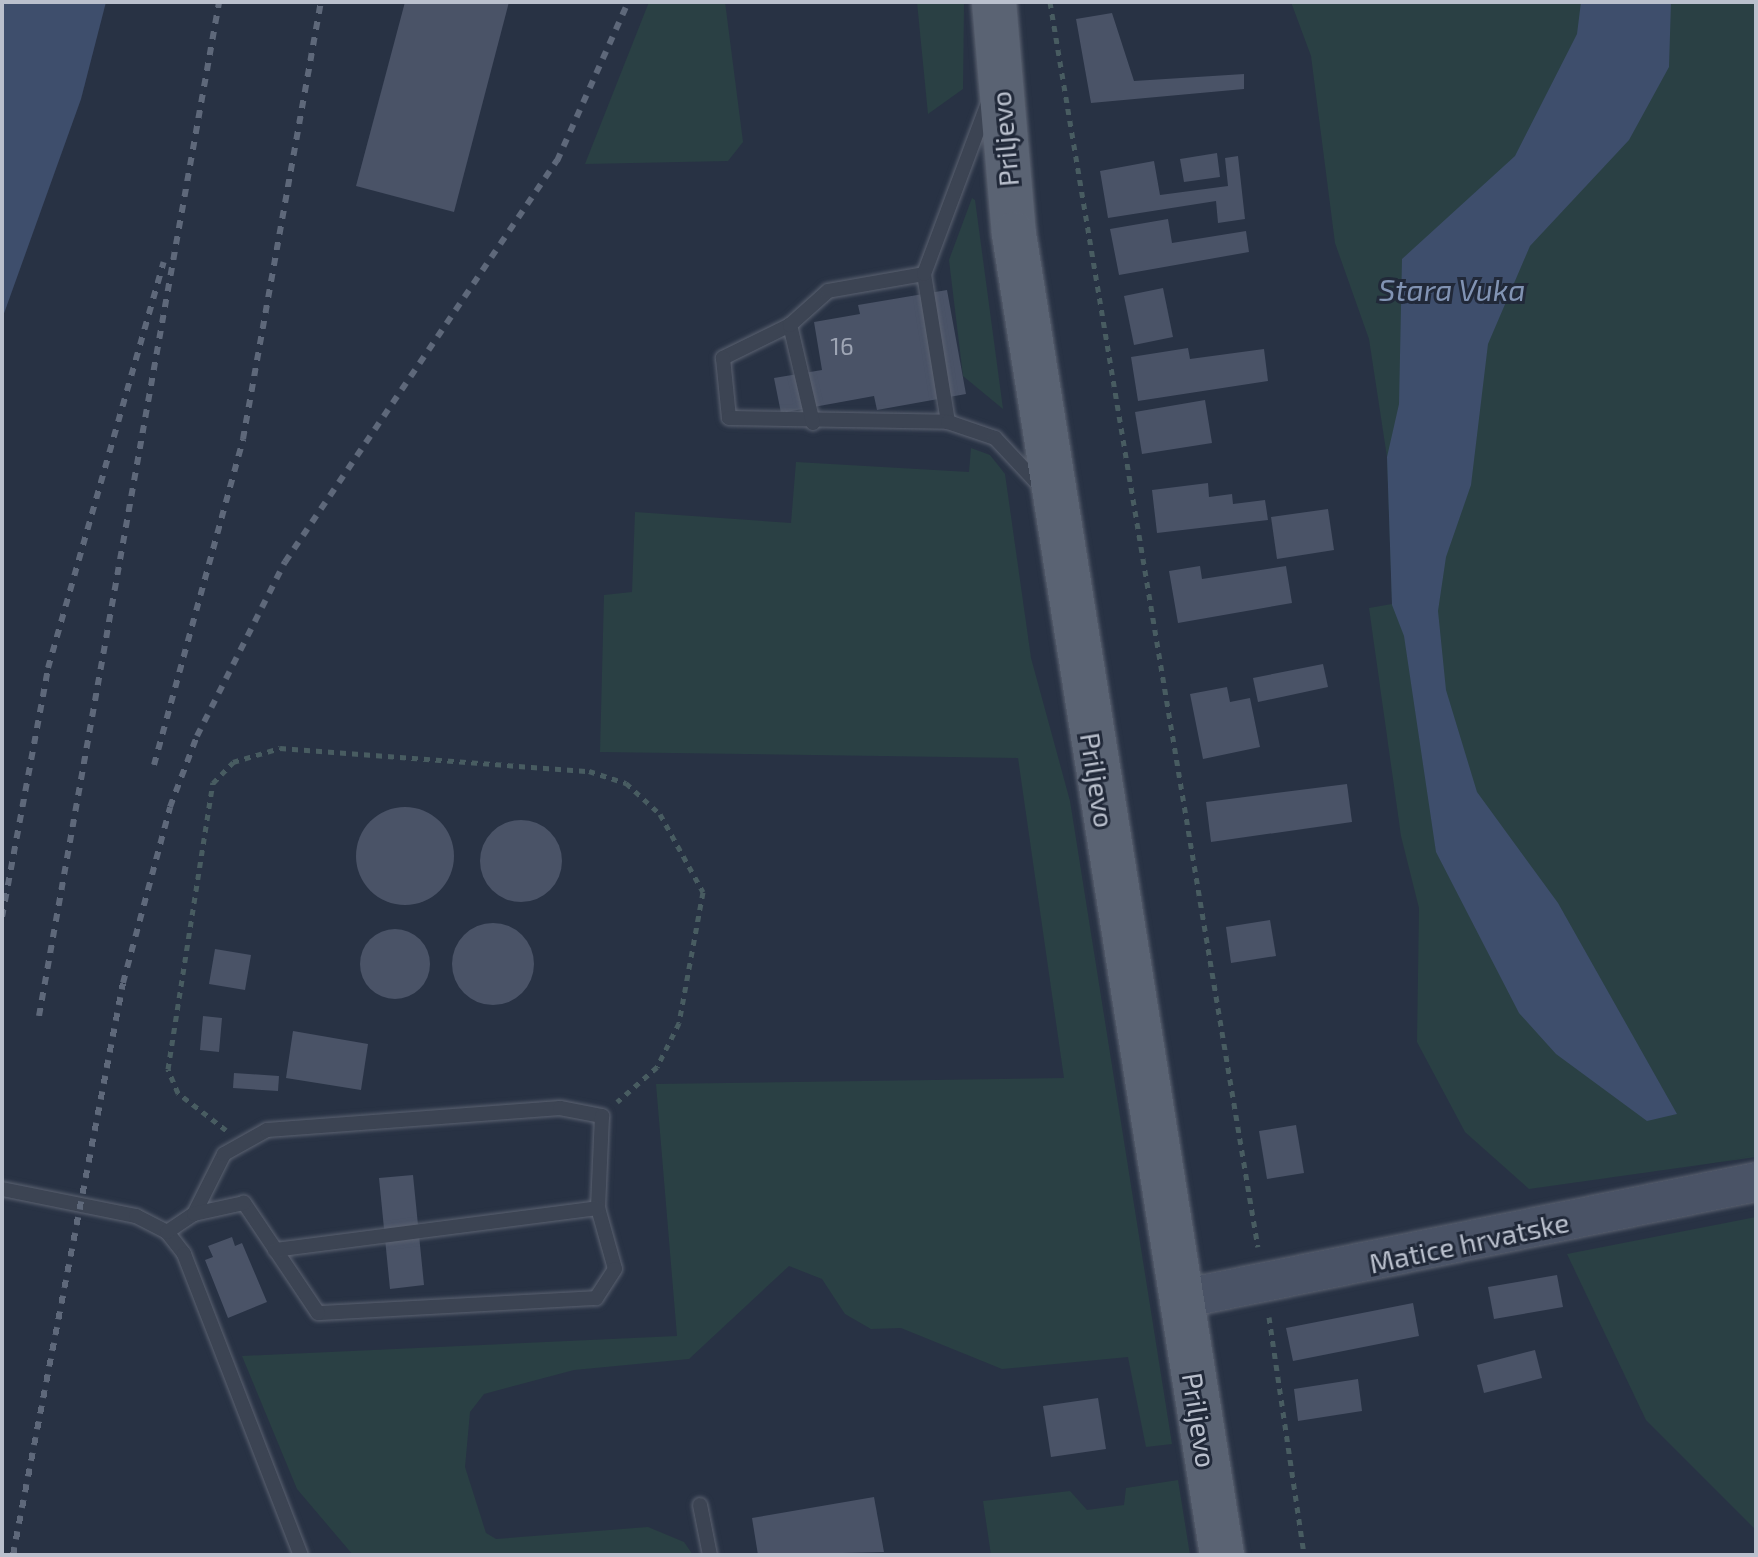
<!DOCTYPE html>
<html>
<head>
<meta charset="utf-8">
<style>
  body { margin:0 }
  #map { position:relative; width:1758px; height:1557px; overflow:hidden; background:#283244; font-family:"Exo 2",sans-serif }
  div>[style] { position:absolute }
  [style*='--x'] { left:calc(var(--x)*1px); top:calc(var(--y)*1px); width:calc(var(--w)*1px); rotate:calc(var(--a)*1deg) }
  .green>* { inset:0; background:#2a4044 }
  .water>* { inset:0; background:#3e4e6c }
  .building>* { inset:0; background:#4a5367 }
  .round { border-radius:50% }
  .path>* { height:5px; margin-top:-2.5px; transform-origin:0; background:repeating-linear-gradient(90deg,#485c61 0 6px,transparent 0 12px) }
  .roads { filter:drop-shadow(0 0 2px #5b6271) drop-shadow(0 0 2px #5b6271) }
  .lane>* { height:14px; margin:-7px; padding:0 7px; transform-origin:7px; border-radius:7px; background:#3c4453 }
  .secondary>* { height:38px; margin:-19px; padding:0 19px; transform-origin:19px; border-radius:19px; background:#4a5366 }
  .primary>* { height:44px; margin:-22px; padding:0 22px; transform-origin:22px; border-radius:22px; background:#5a6373 }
  .rail>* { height:6px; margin-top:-3px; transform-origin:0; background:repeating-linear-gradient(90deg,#5e687a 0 8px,transparent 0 16px) }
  span { translate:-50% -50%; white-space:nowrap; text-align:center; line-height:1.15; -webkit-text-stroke:6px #212939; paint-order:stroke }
  .number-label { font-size:24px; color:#9ea5b4 }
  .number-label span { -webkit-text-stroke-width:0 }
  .street-label { font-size:28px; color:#bac0cd }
  .water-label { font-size:30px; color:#8193b3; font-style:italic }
  .frame { position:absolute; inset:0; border:4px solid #bac0cd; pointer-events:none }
</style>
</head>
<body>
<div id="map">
  <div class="green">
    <i style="clip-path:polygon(649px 2px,725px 2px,743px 142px,728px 161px,585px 164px)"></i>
    <i style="clip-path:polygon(917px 2px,964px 2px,963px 89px,928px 114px)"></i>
    <i style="clip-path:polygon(1291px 2px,1756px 2px,1756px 1157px,1529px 1189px,1465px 1132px,1417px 1042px,1419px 908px,1401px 836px,1369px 608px,1392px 604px,1387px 457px,1369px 339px,1335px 243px,1311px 56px)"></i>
    <i style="clip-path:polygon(972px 198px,975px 200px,1003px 409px,963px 376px,949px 260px)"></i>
    <i style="clip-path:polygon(971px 448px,990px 455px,1005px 474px,1031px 658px,1070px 801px,1172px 1444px,1146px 1447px,1128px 1357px,1002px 1369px,901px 1328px,871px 1329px,845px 1314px,822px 1279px,789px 1266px,689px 1359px,574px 1370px,484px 1394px,470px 1412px,465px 1467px,486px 1533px,496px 1539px,648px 1527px,684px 1542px,693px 1555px,353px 1555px,297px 1489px,242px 1356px,677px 1336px,656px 1084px,1064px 1078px,1018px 758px,600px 752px,604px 595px,632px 592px,635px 512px,791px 523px,796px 462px,969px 472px)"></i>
    <i style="clip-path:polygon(1756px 1217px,1756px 1530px,1646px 1420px,1567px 1254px)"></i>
    <i style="clip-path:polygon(1178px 1480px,1190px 1555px,991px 1555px,983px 1501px,1070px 1491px,1087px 1510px,1124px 1505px,1126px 1488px)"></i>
  </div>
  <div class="water">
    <i style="clip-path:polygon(2px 2px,106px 2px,81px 99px,2px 319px)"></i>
    <i style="clip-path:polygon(1581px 2px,1671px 2px,1669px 67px,1629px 140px,1530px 246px,1488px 344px,1471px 485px,1446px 557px,1438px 611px,1446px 690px,1477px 792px,1558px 903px,1677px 1114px,1647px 1121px,1556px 1054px,1519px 1013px,1436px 852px,1404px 636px,1392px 605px,1387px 457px,1399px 404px,1402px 259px,1515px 156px,1577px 34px)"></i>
  </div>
  <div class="building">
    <i style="clip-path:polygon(405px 2px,509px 2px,454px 212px,356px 186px)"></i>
    <i style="clip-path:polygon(1112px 13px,1134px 81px,1244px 74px,1244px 89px,1091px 103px,1076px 19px)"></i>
    <i style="clip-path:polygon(1217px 153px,1220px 177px,1184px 182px,1180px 159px)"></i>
    <i style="clip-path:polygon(1238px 156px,1245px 219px,1218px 223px,1216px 201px,1108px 218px,1100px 171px,1154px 161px,1160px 195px,1228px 186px,1225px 158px)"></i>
    <i style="clip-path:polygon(1168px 219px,1172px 243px,1246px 231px,1249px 252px,1119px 275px,1110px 229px)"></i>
    <i style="clip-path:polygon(1163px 288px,1173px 337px,1134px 345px,1124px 296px)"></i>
    <i style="clip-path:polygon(947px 290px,966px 394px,877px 410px,874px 396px,781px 413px,774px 378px,822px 370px,814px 322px,860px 314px,858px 305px)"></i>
    <i style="clip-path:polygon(1188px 348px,1190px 359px,1264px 349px,1268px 381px,1138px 401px,1131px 357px)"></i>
    <i style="clip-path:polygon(1205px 400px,1212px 443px,1142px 454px,1135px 412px)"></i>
    <i style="clip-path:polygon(1208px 483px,1209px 497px,1232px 494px,1233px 504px,1265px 500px,1268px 520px,1157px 533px,1152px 490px)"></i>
    <i style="clip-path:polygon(1328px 509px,1334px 550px,1277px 559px,1271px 517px)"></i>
    <i style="clip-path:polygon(1200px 566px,1202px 579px,1286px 566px,1292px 603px,1178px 623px,1169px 571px)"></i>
    <i style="clip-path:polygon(1323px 664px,1328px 687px,1258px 702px,1253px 678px)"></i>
    <i style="clip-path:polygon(1227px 687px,1230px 702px,1250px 698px,1260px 747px,1203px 759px,1190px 694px)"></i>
    <i style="clip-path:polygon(1347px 784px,1352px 822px,1211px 842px,1206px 802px)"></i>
    <i class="round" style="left:356px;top:807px;width:98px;height:98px"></i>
    <i class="round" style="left:480px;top:820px;width:82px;height:82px"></i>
    <i style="clip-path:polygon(1270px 920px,1276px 956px,1231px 963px,1226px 927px)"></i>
    <i class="round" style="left:452px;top:923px;width:82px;height:82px"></i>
    <i class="round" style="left:360px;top:929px;width:70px;height:70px"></i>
    <i style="clip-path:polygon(215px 949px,251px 955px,245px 990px,209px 984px)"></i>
    <i style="clip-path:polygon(203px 1016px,222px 1018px,219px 1052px,200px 1050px)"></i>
    <i style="clip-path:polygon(293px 1031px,368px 1044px,361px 1090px,286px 1078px)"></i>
    <i style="clip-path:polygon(234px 1073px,279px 1076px,278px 1091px,233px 1088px)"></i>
    <i style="clip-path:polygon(1296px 1125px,1304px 1173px,1267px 1179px,1259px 1131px)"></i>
    <i style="clip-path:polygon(413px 1175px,424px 1285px,390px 1289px,379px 1178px)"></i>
    <i style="clip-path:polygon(232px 1237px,235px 1246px,242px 1243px,267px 1302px,228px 1318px,205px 1260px,213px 1257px,208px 1246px)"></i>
    <i style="clip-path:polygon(1557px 1275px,1563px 1307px,1494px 1319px,1488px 1287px)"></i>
    <i style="clip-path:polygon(1413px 1303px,1419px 1336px,1293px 1361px,1286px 1328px)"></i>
    <i style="clip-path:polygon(1535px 1350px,1542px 1378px,1484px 1393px,1477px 1365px)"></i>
    <i style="clip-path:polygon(1358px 1379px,1362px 1411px,1298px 1421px,1294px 1389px)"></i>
    <i style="clip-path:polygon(1098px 1398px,1106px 1449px,1051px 1457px,1043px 1406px)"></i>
    <i style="clip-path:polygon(874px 1497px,884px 1552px,758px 1555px,752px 1518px)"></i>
  </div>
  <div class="path">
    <i style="--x:1050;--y:2;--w:1262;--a:80.52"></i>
    <i style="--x:226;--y:1130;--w:61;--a:-142.4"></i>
    <i style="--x:178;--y:1093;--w:26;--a:-113"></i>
    <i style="--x:168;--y:1069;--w:290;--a:-81.1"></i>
    <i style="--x:213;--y:783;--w:29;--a:-46"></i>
    <i style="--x:233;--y:762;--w:49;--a:-16.6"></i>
    <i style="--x:280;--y:748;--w:310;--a:4.3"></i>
    <i style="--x:589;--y:771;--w:39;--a:18"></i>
    <i style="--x:626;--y:783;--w:46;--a:42.4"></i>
    <i style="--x:660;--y:814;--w:89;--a:61.1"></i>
    <i style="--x:703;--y:892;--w:133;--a:100.4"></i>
    <i style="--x:679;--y:1023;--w:49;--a:116.6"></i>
    <i style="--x:657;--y:1067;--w:53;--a:138.8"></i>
    <i style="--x:1269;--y:1317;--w:241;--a:81.6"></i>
  </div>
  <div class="roads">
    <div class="lane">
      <i style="--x:924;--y:274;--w:150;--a:80.8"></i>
      <i style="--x:790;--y:325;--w:75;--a:153.8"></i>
      <i style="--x:723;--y:358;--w:60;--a:84.3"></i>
      <i style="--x:729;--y:418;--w:219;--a:1"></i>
      <i style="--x:948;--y:422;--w:50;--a:18.8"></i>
      <i style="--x:995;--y:438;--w:64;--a:46.9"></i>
      <i style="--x:813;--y:423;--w:101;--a:-103.2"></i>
      <i style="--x:790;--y:325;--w:51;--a:-41.8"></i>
      <i style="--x:828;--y:291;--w:97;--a:-10"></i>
      <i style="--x:924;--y:274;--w:183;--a:-69.5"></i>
      <i style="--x:2;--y:1189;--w:137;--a:11.4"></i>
      <i style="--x:136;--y:1216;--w:35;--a:27"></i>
      <i style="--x:167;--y:1232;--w:28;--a:52"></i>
      <i style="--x:184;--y:1254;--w:323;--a:68.8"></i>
      <i style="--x:167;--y:1232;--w:32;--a:-34"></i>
      <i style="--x:194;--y:1214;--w:67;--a:-63.4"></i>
      <i style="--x:224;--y:1154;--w:49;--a:-29.2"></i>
      <i style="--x:267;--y:1130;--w:294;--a:-4.3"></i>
      <i style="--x:560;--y:1108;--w:43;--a:10.8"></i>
      <i style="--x:602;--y:1116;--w:92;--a:92.5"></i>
      <i style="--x:598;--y:1208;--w:63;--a:74.4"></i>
      <i style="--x:615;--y:1269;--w:35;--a:123"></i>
      <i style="--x:596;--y:1298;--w:278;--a:176.9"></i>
      <i style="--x:318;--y:1313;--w:133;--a:-123.9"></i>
      <i style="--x:244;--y:1203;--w:51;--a:167.6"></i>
      <i style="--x:275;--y:1250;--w:326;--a:-7.4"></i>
      <i style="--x:700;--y:1505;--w:51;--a:78.7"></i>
    </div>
    <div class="secondary">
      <i style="--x:1181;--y:1299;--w:587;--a:-11.5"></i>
    </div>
    <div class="primary">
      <i style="--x:994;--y:2;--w:233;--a:85.1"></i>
      <i style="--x:1014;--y:234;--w:1337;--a:81.05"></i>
    </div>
  </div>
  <div class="rail">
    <i style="--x:154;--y:765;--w:338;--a:-74.7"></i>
    <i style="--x:243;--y:439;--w:444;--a:-79.9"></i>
    <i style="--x:2;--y:917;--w:253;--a:-79.5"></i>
    <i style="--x:48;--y:668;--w:422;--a:-74.1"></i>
    <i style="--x:39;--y:1016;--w:1030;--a:-79.93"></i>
    <i style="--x:13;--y:1555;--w:582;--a:-79.11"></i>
    <i style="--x:123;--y:983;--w:182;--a:-75"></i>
    <i style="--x:170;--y:807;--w:76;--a:-69.2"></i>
    <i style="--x:197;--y:736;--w:195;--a:-63.2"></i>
    <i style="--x:285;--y:562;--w:485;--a:-55.9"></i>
    <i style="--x:557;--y:161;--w:174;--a:-65.9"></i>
  </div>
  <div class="number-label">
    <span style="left:842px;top:346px">16</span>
  </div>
  <div class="street-label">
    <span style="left:1004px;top:139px;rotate:-95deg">Priljevo</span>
    <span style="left:1098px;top:780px;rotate:81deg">Priljevo</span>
    <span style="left:1469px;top:1242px;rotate:-12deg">Matice hrvatske</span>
    <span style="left:1200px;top:1420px;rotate:81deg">Priljevo</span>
  </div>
  <div class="water-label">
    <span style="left:1452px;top:289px">Stara Vuka</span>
  </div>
  <div class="frame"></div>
</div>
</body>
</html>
